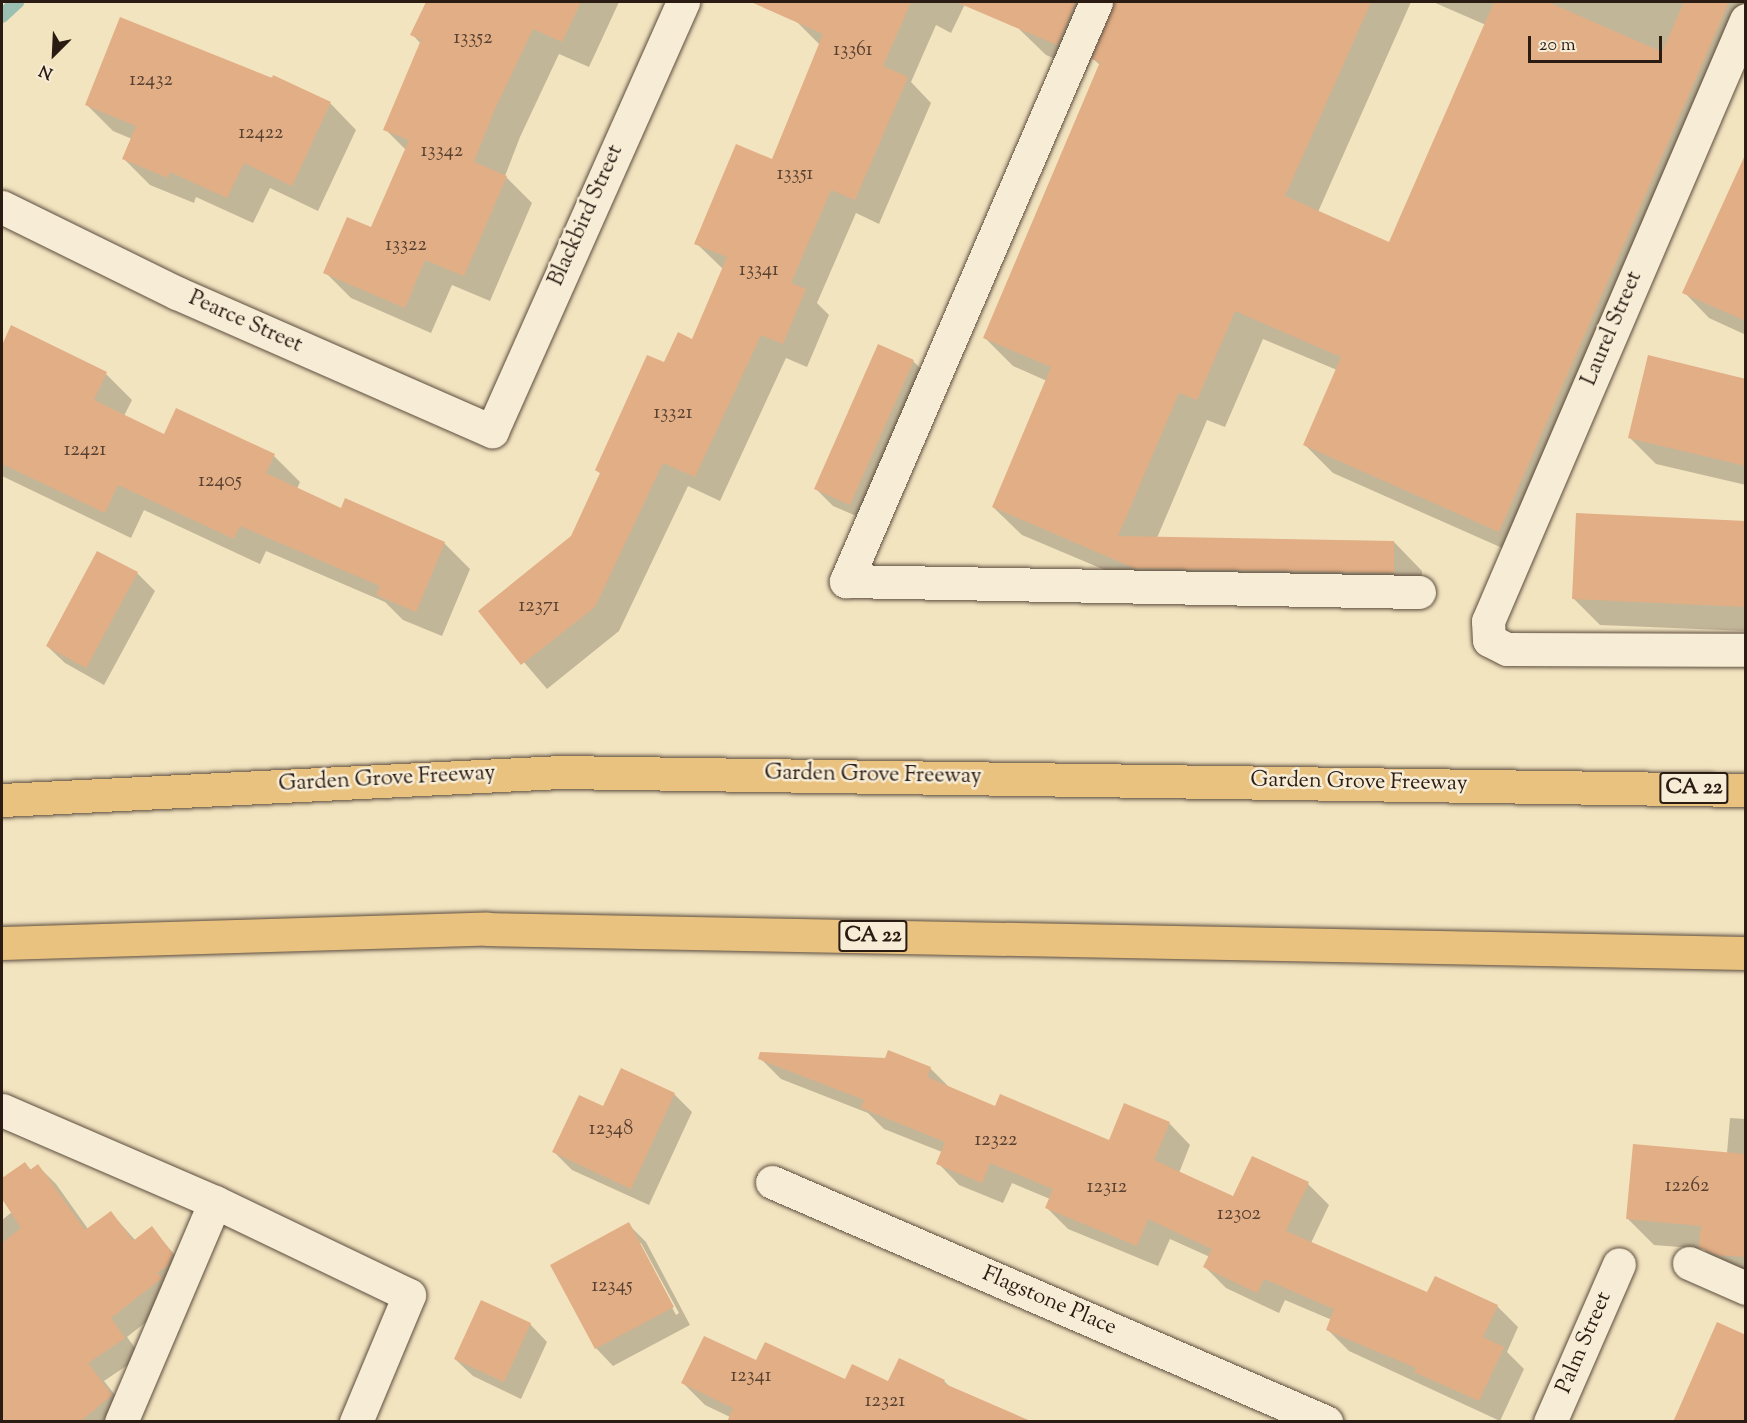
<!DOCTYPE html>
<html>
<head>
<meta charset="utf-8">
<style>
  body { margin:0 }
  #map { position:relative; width:1747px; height:1423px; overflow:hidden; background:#f3e4c0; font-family:"Sorts Mill Goudy",serif }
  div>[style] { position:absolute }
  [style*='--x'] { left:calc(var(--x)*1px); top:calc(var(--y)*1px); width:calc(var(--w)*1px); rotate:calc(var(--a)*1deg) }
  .shadow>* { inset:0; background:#0003 }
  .stream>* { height:14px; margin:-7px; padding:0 7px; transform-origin:7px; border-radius:7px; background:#9bbfb0 }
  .building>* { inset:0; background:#e2ae86 }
  .roads { filter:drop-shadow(0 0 2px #5c4d3e) drop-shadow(0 0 2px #5c4d3e) }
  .minor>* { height:33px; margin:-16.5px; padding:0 16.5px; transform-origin:16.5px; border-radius:16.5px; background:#f7edd6 }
  .highway>* { height:33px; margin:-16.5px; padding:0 16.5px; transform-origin:16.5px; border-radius:16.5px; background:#eac280 }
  span { translate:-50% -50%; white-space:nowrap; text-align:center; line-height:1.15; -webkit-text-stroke:5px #f7edd6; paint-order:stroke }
  .number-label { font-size:20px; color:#584030 }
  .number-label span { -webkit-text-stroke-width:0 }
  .shield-label span { padding:2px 4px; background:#f7edd6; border:2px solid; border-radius:4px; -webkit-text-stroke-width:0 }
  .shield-label { font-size:21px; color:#2a1b13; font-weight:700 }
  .street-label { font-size:22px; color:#2a1b13 }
  .frame { position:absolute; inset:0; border:3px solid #2a1b13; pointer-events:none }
  .north { position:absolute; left:24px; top:24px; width:60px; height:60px; -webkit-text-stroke:4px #f7edd6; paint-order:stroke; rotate:204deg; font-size:16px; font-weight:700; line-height:24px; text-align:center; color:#2a1b13 }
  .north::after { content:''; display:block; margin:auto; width:21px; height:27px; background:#2a1b13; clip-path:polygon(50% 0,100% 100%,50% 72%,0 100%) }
  .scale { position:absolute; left:1528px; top:36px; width:134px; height:27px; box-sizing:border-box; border:3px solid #2a1b13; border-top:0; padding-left:8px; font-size:18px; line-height:21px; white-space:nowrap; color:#2a1b13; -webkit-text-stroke:4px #f7edd6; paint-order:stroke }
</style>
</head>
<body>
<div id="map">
  <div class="shadow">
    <i style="clip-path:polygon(427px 2px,619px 2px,589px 67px,559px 54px,520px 137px,505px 176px,532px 203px,490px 301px,452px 285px,431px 333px,351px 298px,325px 272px,372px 229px,406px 150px,385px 129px,421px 44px,412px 34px)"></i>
    <i style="clip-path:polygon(801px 2px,966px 2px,951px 33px,936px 25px,911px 82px,931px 103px,879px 224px,856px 213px,817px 303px,829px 315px,807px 367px,786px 358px,720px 501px,688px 486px,619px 631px,547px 689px,480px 611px,573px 537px,601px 474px,596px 470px,665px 364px,693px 341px,723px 269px,696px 243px,772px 161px,820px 45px,794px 19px)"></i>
    <i style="clip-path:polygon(1028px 2px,1411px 2px,1318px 212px,1390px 244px,1486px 25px,1433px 2px,1746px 2px,1746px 56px,1527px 559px,1333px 473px,1305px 445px,1337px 370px,1263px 339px,1225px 427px,1207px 420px,1157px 538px,1394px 542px,1422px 571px,1421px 600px,1164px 595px,1022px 535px,993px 507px,1047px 381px,1013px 366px,985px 338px,1100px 65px,1092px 58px,1086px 72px,1046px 55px,1017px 27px)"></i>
    <i style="clip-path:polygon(274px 77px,331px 104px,356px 130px,318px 211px,270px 188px,253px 223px,196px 197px,194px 203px,150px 185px,124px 159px,132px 139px,113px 131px,87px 105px)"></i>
    <i style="clip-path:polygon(1746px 154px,1746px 335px,1709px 318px,1684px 292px)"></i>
    <i style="clip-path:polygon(12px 327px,106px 374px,132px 400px,124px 416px,165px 436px,177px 410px,274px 456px,300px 482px,297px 489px,342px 510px,444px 543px,470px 569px,442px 636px,403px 620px,385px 602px,266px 551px,260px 564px,144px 510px,131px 538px,2px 476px,2px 348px)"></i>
    <i style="clip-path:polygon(879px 346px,914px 362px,931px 379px,868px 521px,833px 506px,816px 489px)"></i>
    <i style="clip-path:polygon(1746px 380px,1746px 485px,1656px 464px,1630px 438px)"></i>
    <i style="clip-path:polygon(1746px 523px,1746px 631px,1600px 625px,1574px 599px)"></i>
    <i style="clip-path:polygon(137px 573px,155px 591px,104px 685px,65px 663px,47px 646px)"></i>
    <i style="clip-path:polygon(760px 1058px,930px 1068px,951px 1089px,996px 1108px,1110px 1142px,1169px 1123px,1190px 1145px,1179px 1173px,1234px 1198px,1308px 1184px,1329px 1205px,1311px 1243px,1428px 1294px,1497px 1306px,1518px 1327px,1507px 1352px,1524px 1369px,1500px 1421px,1349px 1351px,1328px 1330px,1332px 1320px,1285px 1300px,1279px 1313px,1226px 1288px,1205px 1267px,1210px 1257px,1170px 1239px,1158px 1266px,1068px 1229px,1047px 1208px,1050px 1199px,1012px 1183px,1003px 1203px,959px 1185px,938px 1163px,942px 1152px,884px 1129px,868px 1113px,781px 1079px)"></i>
    <i style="clip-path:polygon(674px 1094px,692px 1112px,649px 1205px,572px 1170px,554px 1152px,604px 1108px)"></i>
    <i style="clip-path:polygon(1730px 1118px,1746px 1119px,1746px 1280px,1727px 1273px,1704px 1249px,1654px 1245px,1628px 1219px,1727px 1153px)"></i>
    <i style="clip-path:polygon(25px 1163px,32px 1171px,38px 1166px,56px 1184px,88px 1229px,111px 1213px,136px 1241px,152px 1228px,189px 1272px,178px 1297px,127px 1337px,141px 1356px,104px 1381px,129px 1413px,118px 1422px,2px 1422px,2px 1220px,12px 1212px,2px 1197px,2px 1180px)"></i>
    <i style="clip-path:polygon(evenodd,628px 1224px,646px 1242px,690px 1325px,613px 1366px,596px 1348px,628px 1224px,638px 1243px,641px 1243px,679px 1313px,676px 1315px,638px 1243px)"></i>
    <i style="clip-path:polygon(530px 1324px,547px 1342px,521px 1399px,473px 1376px,455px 1359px)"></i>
    <i style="clip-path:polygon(757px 1362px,846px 1381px,944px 1381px,952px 1389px,730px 1417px,705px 1405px,683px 1383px)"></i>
  </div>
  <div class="stream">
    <i style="--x:2;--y:16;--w:21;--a:-43"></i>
  </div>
  <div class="building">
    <i style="clip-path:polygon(426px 2px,581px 2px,562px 42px,533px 29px,494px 111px,474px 162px,507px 176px,464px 276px,425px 260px,405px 308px,323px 273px,347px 217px,371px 227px,409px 140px,383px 130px,421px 40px,410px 35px)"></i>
    <i style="clip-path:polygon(751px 2px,911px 2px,883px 66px,908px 77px,855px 200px,831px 190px,791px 283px,806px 289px,783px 344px,761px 335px,695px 477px,663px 463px,595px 607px,521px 665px,478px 611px,571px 536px,600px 473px,595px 470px,647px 355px,664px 362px,678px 332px,692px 339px,727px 257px,694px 244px,712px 201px,736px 144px,772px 159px,823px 34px)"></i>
    <i style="clip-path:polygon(956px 2px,1076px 2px,1057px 45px)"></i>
    <i style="clip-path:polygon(1114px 2px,1371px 2px,1285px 196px,1389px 242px,1494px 2px,1548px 2px,1662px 52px,1684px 2px,1729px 2px,1499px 532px,1303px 445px,1341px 357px,1235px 311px,1197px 400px,1179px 393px,1118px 536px,1394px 541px,1394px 573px,1134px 568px,992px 507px,1051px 367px,983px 338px,1100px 62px,1092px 59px)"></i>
    <i style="clip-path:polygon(120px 17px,272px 78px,273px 75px,331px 102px,292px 186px,244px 163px,227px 198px,170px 172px,168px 178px,122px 159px,136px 126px,85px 105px)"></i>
    <i style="clip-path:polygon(1746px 153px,1746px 321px,1682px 293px)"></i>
    <i style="clip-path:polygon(11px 325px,107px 372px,94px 400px,164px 434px,176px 408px,275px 454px,266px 473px,341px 508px,345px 498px,445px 542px,416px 612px,376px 595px,380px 586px,240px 526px,234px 539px,118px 485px,105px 513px,2px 464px,2px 345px)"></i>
    <i style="clip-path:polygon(878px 344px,914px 360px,850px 505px,814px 489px)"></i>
    <i style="clip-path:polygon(1648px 355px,1746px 379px,1746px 466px,1628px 438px)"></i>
    <i style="clip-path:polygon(1576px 513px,1746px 521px,1746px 607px,1572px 599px)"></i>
    <i style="clip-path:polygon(97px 551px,138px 572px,86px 668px,46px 646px)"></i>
    <i style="clip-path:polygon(888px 1050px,931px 1067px,927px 1077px,995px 1106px,1000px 1094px,1109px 1140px,1124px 1103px,1170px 1122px,1154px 1160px,1233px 1196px,1252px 1156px,1309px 1182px,1286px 1231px,1427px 1292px,1435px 1276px,1498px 1305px,1483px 1337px,1504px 1347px,1479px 1401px,1414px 1372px,1416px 1368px,1326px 1330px,1334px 1309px,1264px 1279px,1257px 1293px,1203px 1267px,1212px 1249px,1148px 1219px,1137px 1246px,1045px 1208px,1053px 1189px,990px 1163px,982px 1183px,936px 1164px,945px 1142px,861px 1108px,864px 1100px,758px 1059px,760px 1052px,885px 1058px)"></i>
    <i style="clip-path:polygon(621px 1068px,675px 1093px,631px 1189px,552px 1152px,579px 1095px,603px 1106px)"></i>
    <i style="clip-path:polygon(1633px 1144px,1746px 1154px,1746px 1257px,1717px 1255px,1699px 1247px,1701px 1226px,1626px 1219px)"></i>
    <i style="clip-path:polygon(25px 1162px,30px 1170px,38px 1164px,85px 1230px,111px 1211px,133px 1241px,152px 1226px,173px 1254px,167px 1266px,157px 1273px,162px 1278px,111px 1318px,125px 1338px,88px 1363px,112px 1395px,80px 1422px,2px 1422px,2px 1243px,21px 1228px,2px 1199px,2px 1178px)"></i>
    <i style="clip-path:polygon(629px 1222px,674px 1307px,595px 1349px,550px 1265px)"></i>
    <i style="clip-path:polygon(481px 1300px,531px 1323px,504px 1382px,454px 1359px)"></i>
    <i style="clip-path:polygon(1717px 1322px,1746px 1335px,1746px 1422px,1673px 1422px)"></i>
    <i style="clip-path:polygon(704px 1336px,756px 1360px,765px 1342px,845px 1379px,852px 1364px,888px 1381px,899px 1358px,945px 1380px,943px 1383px,1033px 1422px,727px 1422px,733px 1408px,681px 1383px)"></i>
  </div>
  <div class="roads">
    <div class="minor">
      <i style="--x:1096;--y:2;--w:631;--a:113.35"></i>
      <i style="--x:846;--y:581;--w:573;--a:1.1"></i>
      <i style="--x:1746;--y:20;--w:654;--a:113.23"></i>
      <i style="--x:1488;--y:621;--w:19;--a:87"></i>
      <i style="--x:1489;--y:640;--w:20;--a:27"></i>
      <i style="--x:1507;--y:649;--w:239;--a:0.2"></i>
      <i style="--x:2;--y:207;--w:195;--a:26.2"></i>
      <i style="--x:177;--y:293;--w:344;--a:23.7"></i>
      <i style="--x:492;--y:431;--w:470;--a:-66"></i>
      <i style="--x:2;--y:1110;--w:232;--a:23.4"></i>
      <i style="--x:215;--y:1202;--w:215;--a:25.6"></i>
      <i style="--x:409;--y:1295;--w:138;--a:112.7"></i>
      <i style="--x:772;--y:1182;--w:604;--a:23.42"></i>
      <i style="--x:1689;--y:1263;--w:62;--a:23.7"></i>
      <i style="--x:121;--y:1422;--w:239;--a:-66.9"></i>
      <i style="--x:1550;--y:1422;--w:172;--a:-66.4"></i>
    </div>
    <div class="highway">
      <i style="--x:2;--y:800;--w:559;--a:-2.87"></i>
      <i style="--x:560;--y:772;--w:1186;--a:0.87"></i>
      <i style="--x:2;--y:943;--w:485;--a:-1.7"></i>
      <i style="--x:487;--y:929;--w:1259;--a:1.09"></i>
    </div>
  </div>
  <div class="number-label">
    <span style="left:473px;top:38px">13352</span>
    <span style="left:853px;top:50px">13361</span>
    <span style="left:151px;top:80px">12432</span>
    <span style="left:261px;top:133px">12422</span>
    <span style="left:442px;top:151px">13342</span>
    <span style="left:795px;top:174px">13351</span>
    <span style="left:406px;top:245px">13322</span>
    <span style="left:759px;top:270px">13341</span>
    <span style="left:673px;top:413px">13321</span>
    <span style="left:85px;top:450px">12421</span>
    <span style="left:220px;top:481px">12405</span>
    <span style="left:539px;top:606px">12371</span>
    <span style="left:611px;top:1129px">12348</span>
    <span style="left:996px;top:1140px">12322</span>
    <span style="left:1687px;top:1186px">12262</span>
    <span style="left:1107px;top:1187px">12312</span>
    <span style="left:1239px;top:1214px">12302</span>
    <span style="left:612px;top:1286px">12345</span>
    <span style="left:751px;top:1376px">12341</span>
    <span style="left:885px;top:1401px">12321</span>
  </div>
  <div class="shield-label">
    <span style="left:1694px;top:788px">CA 22</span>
    <span style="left:873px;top:936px">CA 22</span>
  </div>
  <div class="street-label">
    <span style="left:587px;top:216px;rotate:-66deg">Blackbird Street</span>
    <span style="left:245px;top:323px;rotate:24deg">Pearce Street</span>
    <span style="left:1613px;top:329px;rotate:-67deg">Laurel Street</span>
    <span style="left:873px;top:776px;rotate:1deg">Garden Grove Freeway</span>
    <span style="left:387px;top:780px;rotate:-3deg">Garden Grove Freeway</span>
    <span style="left:1359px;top:783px;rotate:1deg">Garden Grove Freeway</span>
    <span style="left:1049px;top:1302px;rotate:23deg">Flagstone Place</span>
    <span style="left:1585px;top:1343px;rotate:-67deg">Palm Street</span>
  </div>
  <div class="frame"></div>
  <div class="north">N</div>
  <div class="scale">20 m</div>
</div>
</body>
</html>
